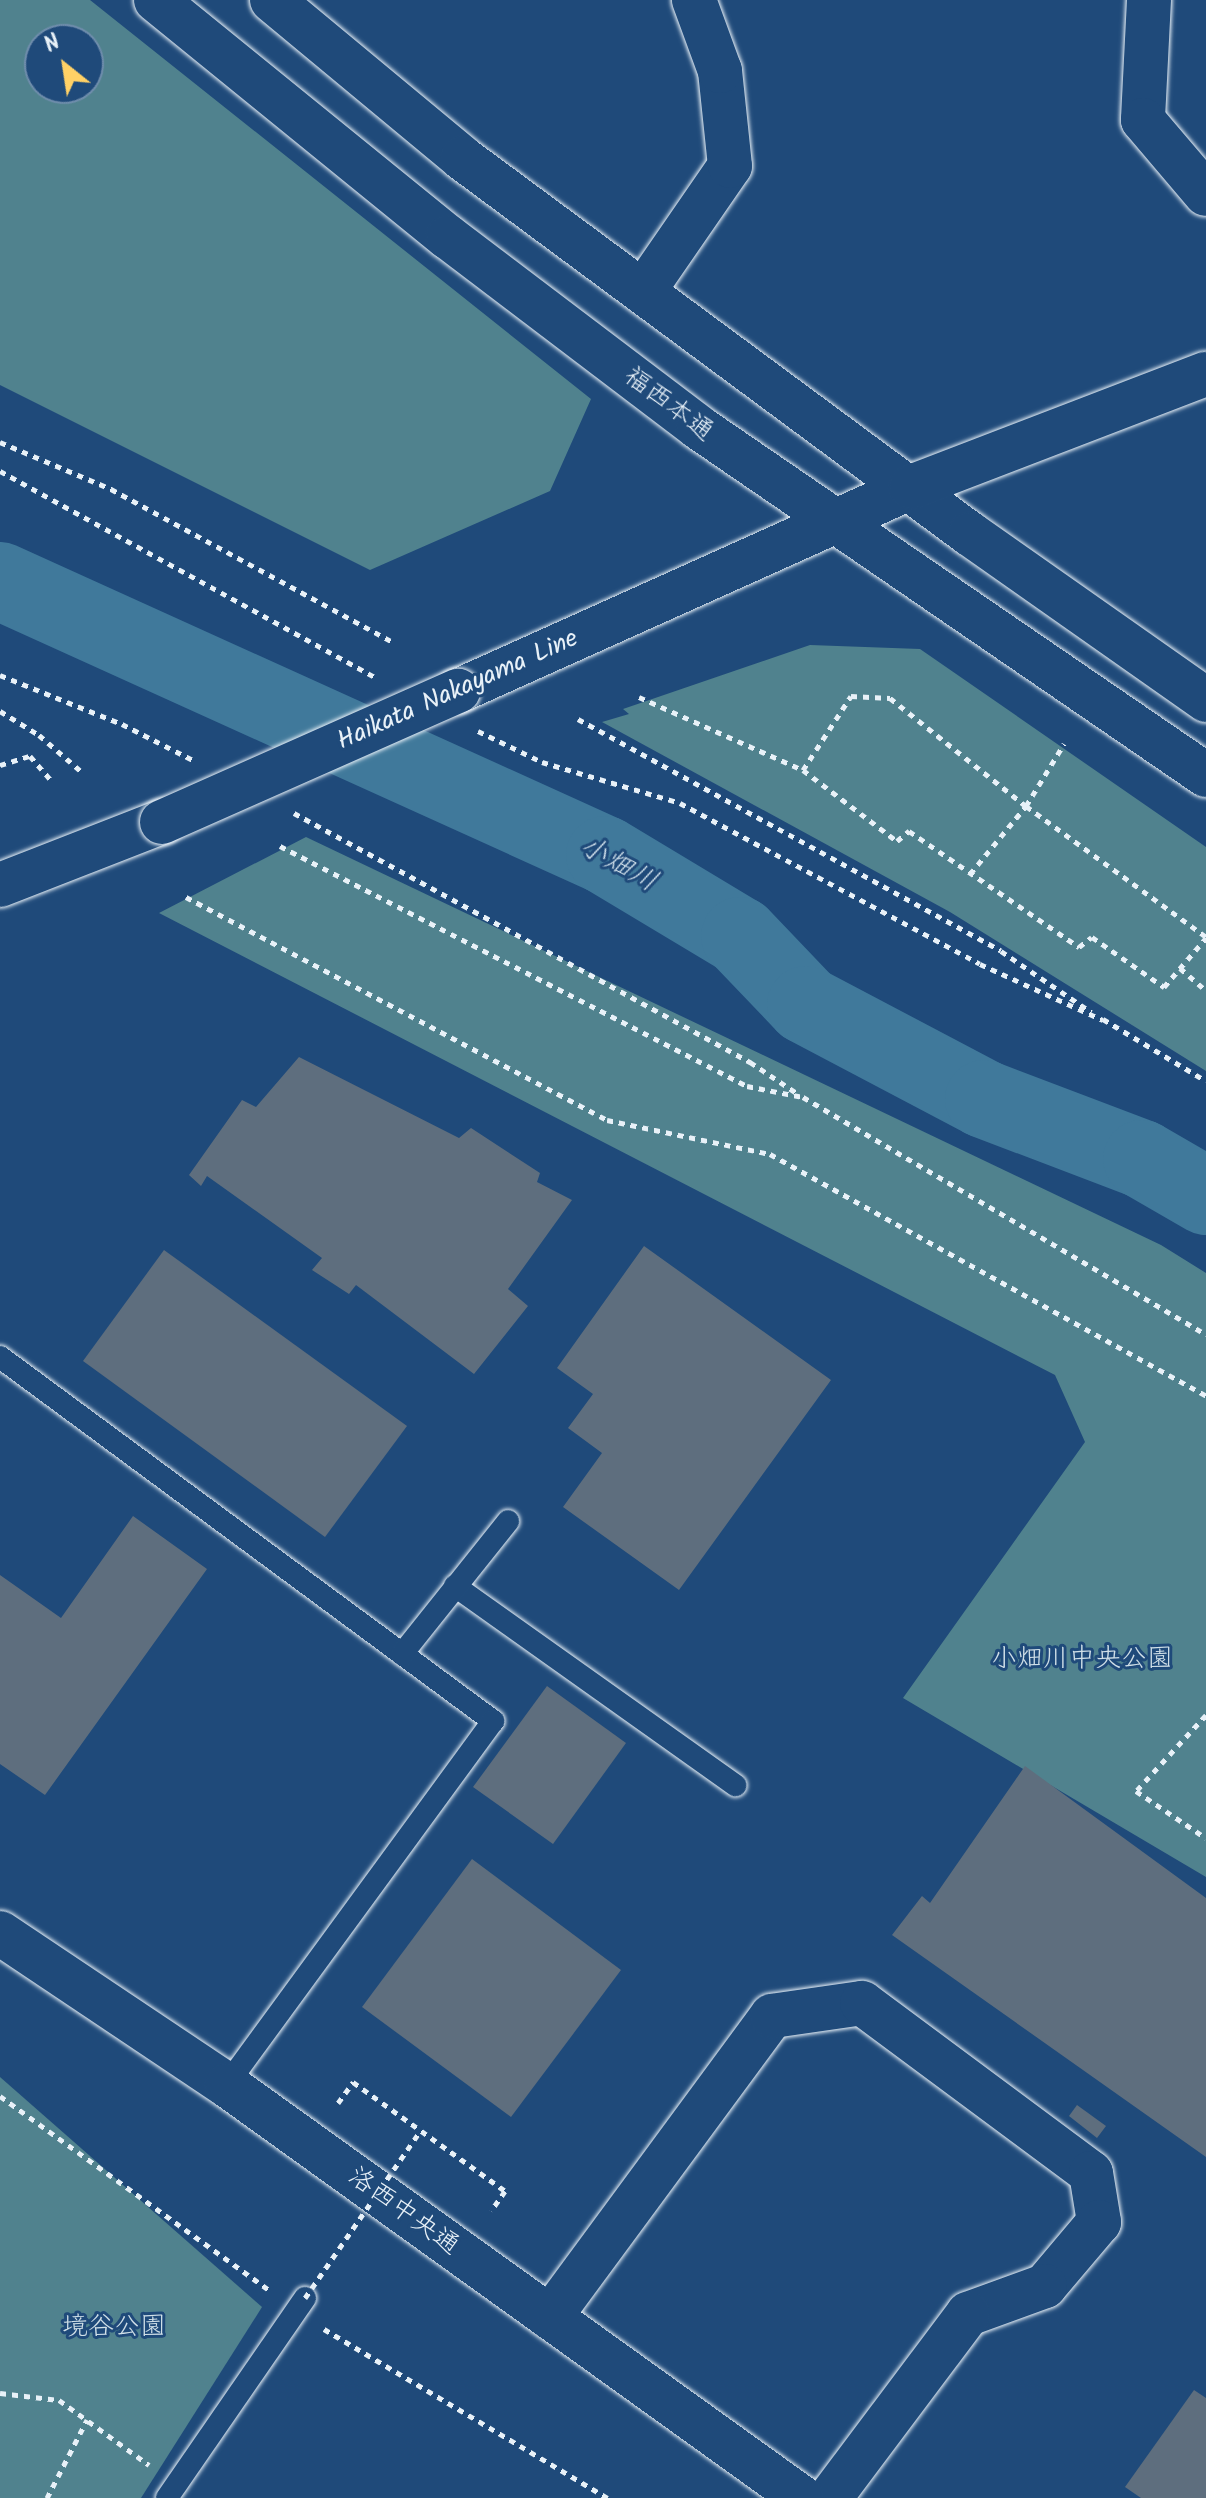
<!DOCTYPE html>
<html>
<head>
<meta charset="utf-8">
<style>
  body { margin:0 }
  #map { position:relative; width:1206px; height:2498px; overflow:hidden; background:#1f4a7a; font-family:Kalam,"Klee One",sans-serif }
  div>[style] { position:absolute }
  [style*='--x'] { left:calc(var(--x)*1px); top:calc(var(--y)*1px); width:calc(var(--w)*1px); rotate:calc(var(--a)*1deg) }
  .green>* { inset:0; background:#50828e }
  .river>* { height:78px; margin:-39px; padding:0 39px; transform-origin:39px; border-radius:39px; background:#40799b }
  .building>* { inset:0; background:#5e6e7e }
  .path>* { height:5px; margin-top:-2.5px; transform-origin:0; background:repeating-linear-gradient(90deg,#e8f1f8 0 6px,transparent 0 12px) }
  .roads { filter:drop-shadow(0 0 2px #e8f1f8) drop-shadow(0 0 2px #e8f1f8) }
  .lane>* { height:22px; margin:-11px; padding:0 11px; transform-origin:11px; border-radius:11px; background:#1f4a7a }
  .street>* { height:44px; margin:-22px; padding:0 22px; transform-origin:22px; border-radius:22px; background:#1f4a7a }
  .secondary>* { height:44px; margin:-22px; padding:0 22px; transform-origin:22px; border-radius:22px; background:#1f4a7a }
  .path-bridge>* { height:5px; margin-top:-2.5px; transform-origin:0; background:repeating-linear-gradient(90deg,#e8f1f8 0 6px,transparent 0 12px) }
  .bridges { filter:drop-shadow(0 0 2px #e8f1f8) drop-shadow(0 0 2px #e8f1f8) }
  .secondary-bridge>* { height:44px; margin:-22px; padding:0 22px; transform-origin:22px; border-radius:22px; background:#1f4a7a }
  span { translate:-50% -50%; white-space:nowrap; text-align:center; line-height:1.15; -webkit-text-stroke:6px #1f4a7a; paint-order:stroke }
  .street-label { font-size:26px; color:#e8f1f8 }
  .park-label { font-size:26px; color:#d1e0e8 }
  .water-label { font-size:28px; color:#cfdfea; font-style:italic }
  .north { position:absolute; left:24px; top:24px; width:80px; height:80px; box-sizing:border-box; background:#1f4a7a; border:2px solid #6f8dac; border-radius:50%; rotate:330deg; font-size:22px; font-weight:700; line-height:32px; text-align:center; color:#e8f1f8 }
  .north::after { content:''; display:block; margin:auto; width:28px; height:36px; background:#ffd166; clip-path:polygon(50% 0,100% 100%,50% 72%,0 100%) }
</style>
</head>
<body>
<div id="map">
  <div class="green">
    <i style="clip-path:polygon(evenodd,0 0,90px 0,591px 399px,550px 491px,370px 570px,0 385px,0 0,40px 40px,88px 40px,88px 88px,40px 88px,40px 40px)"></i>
    <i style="clip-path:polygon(810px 645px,920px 649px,1206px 847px,1206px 1071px,950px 912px,602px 722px,629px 714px,623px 709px)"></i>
    <i style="clip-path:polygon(306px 837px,1161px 1245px,1206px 1273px,1206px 1877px,903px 1698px,1085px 1442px,1055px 1375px,159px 913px)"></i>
    <i style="clip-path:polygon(0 2077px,262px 2307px,141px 2498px,0 2498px)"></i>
  </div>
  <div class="river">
    <i style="--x:0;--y:581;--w:664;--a:24.37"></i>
    <i style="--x:605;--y:855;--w:157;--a:31"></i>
    <i style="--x:740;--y:936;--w:95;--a:46.3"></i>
    <i style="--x:806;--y:1005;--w:201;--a:27.8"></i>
    <i style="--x:984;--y:1099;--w:169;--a:20.8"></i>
    <i style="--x:1142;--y:1159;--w:74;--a:30"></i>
  </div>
  <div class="building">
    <i style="clip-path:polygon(299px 1057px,459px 1138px,471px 1128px,540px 1173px,537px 1182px,572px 1200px,508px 1289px,528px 1306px,474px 1374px,356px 1285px,349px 1294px,312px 1270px,322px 1258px,207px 1176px,201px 1186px,189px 1175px,242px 1100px,256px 1107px)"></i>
    <i style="clip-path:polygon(644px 1246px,831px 1380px,679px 1590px,563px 1507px,602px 1453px,568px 1428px,593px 1394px,557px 1368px)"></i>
    <i style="clip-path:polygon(164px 1250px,407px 1426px,325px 1537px,83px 1361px)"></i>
    <i style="clip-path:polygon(133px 1516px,207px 1569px,45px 1795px,0 1764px,0 1575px,61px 1618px)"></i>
    <i style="clip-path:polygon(547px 1686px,626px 1743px,553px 1844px,473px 1787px)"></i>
    <i style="clip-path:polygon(1025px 1766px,1206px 1898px,1206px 2157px,892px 1935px,922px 1896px,930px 1903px)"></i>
    <i style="clip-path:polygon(472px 1859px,621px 1970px,511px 2117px,362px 2007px)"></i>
    <i style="clip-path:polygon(1077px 2105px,1106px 2126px,1097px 2138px,1069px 2116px)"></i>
    <i style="clip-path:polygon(1194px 2390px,1206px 2398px,1206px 2498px,1141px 2498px,1125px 2487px)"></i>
  </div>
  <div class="path">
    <i style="--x:0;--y:442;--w:121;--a:22.9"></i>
    <i style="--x:111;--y:489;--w:323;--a:28.5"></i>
    <i style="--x:0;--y:471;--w:430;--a:28.8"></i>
    <i style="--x:0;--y:675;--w:131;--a:21.9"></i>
    <i style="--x:122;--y:724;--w:80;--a:26.9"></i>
    <i style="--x:639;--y:697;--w:180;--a:24"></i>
    <i style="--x:803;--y:770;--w:118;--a:37.1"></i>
    <i style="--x:897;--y:841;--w:16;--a:-40"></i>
    <i style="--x:909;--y:831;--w:206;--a:34.3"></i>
    <i style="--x:1079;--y:947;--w:16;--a:-38"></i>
    <i style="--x:1092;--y:937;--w:88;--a:34.8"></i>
    <i style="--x:1164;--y:987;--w:65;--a:-49.4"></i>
    <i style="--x:0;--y:711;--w:46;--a:31.6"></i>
    <i style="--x:39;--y:735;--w:58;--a:40.8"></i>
    <i style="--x:578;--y:719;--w:482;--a:28.7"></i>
    <i style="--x:1001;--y:951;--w:109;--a:34.1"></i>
    <i style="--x:478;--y:731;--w:71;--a:25.8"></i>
    <i style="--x:542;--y:762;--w:144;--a:16.5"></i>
    <i style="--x:680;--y:803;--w:340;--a:28.2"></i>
    <i style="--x:980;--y:964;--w:135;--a:24.5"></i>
    <i style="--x:0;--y:765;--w:31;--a:-17"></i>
    <i style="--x:30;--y:756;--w:35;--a:49"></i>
    <i style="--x:803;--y:770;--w:88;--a:-57"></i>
    <i style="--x:851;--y:696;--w:39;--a:3"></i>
    <i style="--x:890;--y:698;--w:174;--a:38.5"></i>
    <i style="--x:1026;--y:806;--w:223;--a:36"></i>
    <i style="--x:294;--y:813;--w:520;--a:28.64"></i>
    <i style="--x:750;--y:1062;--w:58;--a:33.7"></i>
    <i style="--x:280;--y:846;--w:525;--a:27.2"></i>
    <i style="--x:747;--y:1086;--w:57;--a:11.1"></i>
    <i style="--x:803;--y:1097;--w:468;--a:30.5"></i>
    <i style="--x:970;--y:874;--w:88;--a:-50.5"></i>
    <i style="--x:1026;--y:806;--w:73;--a:-58.5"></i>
    <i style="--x:186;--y:897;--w:476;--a:27.9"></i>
    <i style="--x:607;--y:1120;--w:167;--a:11.8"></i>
    <i style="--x:770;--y:1154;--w:499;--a:29"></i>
    <i style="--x:1180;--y:968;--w:35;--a:41"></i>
    <i style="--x:1103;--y:1019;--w:120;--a:31"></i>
    <i style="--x:1206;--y:1715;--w:103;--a:132.6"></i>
    <i style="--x:1136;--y:1791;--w:84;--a:33.9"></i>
    <i style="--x:0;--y:2096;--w:333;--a:35.8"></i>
    <i style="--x:338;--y:2103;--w:26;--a:-54"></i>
    <i style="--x:353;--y:2082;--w:187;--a:35.6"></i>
    <i style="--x:505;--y:2191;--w:24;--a:125"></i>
    <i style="--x:324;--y:2329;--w:330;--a:30.8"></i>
    <i style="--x:0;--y:2393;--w:59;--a:6.8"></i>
    <i style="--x:59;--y:2400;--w:111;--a:35.8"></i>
    <i style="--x:47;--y:2498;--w:88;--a:-62.9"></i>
  </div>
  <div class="roads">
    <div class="lane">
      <i style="--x:0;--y:1357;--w:613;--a:36.44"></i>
      <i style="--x:493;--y:1721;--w:451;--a:126.2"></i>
      <i style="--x:455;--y:1586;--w:344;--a:35.4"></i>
      <i style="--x:402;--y:1654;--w:170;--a:-51.4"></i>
      <i style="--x:167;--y:2498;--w:243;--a:-55.4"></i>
    </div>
    <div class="street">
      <i style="--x:1149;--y:0;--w:120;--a:92.9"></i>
      <i style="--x:1143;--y:120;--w:97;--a:49.6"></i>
      <i style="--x:643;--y:292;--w:153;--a:-55.4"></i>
      <i style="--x:730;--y:166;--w:96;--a:-96"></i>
      <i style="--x:720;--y:71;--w:76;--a:-110.1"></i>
      <i style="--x:550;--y:2317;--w:374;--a:-53.6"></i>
      <i style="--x:772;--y:2016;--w:91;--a:-8.2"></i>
      <i style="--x:862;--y:2003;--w:285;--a:36.6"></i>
      <i style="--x:1091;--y:2173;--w:50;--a:80.7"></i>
      <i style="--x:1099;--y:2222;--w:84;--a:130.2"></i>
      <i style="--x:1045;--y:2286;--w:82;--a:160"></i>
      <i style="--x:968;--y:2314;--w:230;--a:126.9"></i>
    </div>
    <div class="secondary">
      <i style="--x:156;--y:0;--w:376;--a:39.1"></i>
      <i style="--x:448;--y:237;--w:314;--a:37.2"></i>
      <i style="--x:698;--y:427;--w:616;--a:34.41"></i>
      <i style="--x:272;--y:0;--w:247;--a:39.7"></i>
      <i style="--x:462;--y:158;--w:632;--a:36.51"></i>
      <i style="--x:970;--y:534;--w:289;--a:35.1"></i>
      <i style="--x:458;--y:691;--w:497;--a:-24.2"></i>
      <i style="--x:911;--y:487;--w:316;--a:-21"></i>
      <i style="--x:0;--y:885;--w:174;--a:-21.3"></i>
      <i style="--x:0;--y:1933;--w:273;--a:33.8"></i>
      <i style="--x:227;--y:2085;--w:708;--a:35.69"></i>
    </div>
  </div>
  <div class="path-bridge">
    <i style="--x:305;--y:2298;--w:201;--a:-55.4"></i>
  </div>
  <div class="bridges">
    <div class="secondary-bridge">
      <i style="--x:162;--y:822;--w:324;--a:-23.9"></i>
    </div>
  </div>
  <div class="street-label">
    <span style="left:668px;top:405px;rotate:37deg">福西本通</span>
    <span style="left:458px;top:691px;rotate:-24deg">Haikata Nakayama Line</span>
    <span style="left:403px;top:2212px;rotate:36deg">洛西中央通</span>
  </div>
  <div class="park-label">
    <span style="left:1082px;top:1660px">小畑川中央公園</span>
    <span style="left:114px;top:2328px">境谷公園</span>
  </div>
  <div class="water-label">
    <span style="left:618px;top:865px;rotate:29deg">小畑川</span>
  </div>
  <div class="north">N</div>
</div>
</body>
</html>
